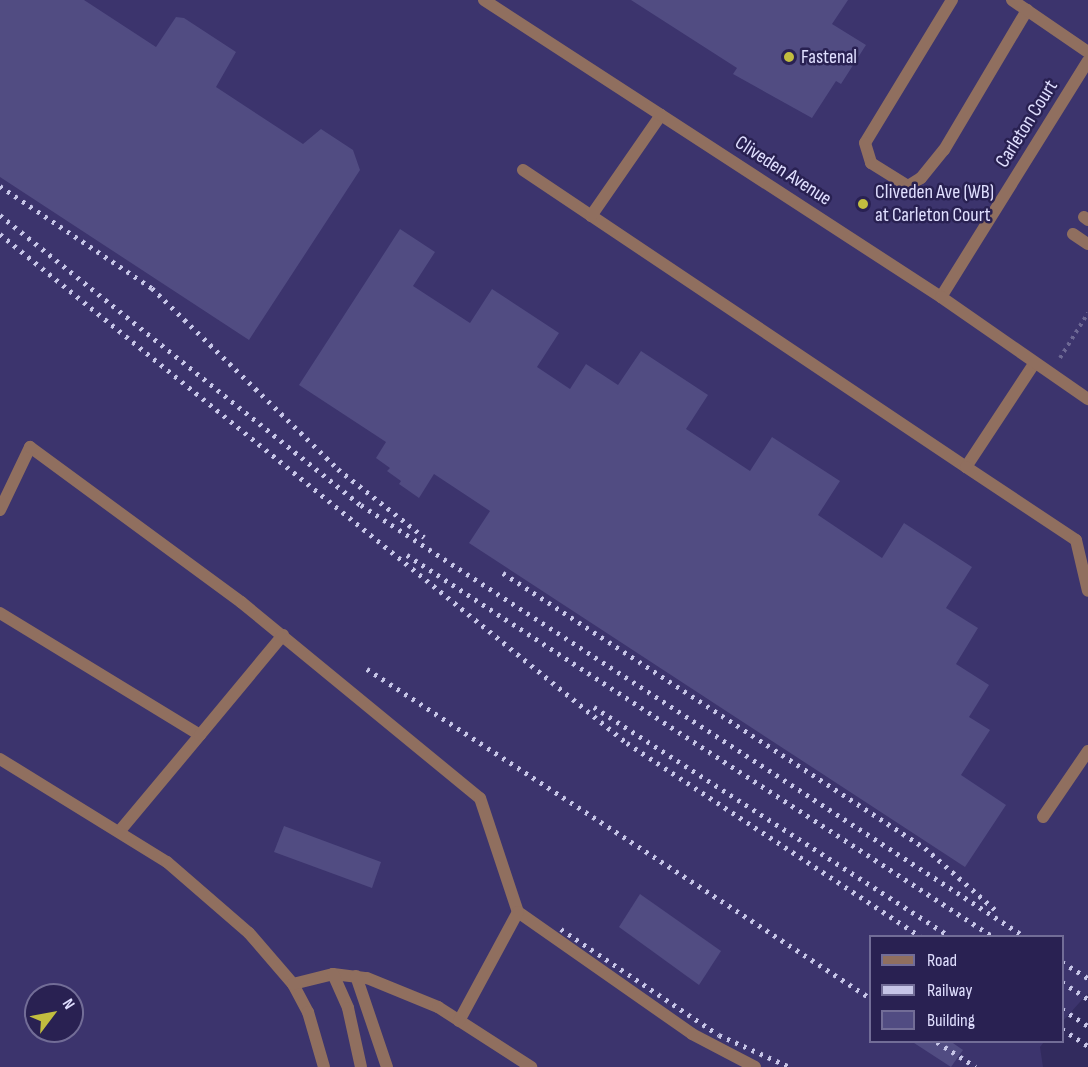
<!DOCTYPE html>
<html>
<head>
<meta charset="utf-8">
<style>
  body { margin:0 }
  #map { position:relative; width:1088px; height:1067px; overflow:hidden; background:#322b5e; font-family:"Sofia Sans Condensed",sans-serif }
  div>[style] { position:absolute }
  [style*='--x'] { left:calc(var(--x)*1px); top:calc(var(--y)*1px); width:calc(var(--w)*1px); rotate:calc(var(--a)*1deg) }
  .built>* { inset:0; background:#3c346d }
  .building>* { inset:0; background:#514c82 }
  .path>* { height:4px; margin-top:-2px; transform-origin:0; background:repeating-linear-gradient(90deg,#6d6894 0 3px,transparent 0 7.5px) }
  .service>* { height:12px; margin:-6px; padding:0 6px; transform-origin:6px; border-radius:6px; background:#906f5f }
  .minor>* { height:12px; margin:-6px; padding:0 6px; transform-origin:6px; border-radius:6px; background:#906f5f }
  .tertiary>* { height:12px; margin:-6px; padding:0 6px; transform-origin:6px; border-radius:6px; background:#906f5f }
  .rail>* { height:4.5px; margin-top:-2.25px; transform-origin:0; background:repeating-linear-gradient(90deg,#c6c5e7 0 3px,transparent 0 9px) }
  .dots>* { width:16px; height:16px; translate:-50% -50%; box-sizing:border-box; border:3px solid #292152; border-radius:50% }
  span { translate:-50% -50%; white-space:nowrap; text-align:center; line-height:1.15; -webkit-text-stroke:5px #292152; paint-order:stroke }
  .poi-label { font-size:20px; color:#e0dfff }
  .left { translate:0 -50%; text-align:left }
  .street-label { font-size:20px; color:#e0dfff }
  .legend { position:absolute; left:869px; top:935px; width:195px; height:108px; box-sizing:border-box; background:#292152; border:2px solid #726d97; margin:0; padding:8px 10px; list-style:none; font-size:18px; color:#e0dfff }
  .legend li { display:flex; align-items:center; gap:12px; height:30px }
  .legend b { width:30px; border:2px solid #726d97 }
  .north { position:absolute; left:24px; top:983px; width:60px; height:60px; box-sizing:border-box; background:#292152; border:2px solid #726d97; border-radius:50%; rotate:58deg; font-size:16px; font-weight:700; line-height:24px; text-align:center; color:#e0dfff }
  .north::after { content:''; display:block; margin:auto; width:21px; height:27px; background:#c2bd3f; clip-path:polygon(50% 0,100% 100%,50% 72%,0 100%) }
</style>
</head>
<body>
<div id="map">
  <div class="built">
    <i style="clip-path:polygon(evenodd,0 0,1088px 0,1088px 993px,1063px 1021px,1062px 936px,870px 936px,870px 1042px,1044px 1042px,1040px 1047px,1043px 1067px,0 1067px,0 0,36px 995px,72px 995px,72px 1031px,36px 1031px,36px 995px)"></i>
  </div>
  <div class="building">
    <i style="clip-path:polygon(0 0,84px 0,156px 47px,176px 17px,184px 18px,236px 52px,216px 87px,303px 144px,321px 129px,353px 150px,360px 170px,249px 340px,0 177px)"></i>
    <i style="clip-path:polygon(631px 0,848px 0,832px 24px,866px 45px,841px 84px,836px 81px,812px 118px,733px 74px,737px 68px)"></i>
    <i style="clip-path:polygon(400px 229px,435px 252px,413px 286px,470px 323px,492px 289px,559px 333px,537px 367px,570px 389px,586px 364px,618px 385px,641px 351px,708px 395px,686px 429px,750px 471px,772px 437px,840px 481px,818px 515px,882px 558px,904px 523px,972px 567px,946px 608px,978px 628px,956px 664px,989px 685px,969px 717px,990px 730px,961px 775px,1006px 805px,965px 867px,469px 543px,490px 511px,434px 474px,419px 498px,399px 484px,401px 481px,387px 471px,390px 468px,376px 458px,386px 442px,299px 385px)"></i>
    <i style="clip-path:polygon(284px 826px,381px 862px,372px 888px,274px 852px)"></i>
    <i style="clip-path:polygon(640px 894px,721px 951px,699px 985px,619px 927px)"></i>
    <i style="clip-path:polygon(911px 1041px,950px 1041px,963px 1050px,951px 1067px)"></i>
  </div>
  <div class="path">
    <i style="--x:1060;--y:358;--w:53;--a:-58.1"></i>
  </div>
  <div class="service">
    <i style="--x:952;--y:0;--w:167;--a:121.3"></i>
    <i style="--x:865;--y:143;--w:21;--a:73"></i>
    <i style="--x:871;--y:163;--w:44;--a:31.9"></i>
    <i style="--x:908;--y:186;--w:15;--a:-32"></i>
    <i style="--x:921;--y:178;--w:36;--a:-51"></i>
    <i style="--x:944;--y:150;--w:163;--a:-59.3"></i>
    <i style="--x:1012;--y:0;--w:92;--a:34.4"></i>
    <i style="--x:523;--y:170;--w:533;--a:33.84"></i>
    <i style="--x:966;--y:467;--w:123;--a:-56.6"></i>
    <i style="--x:591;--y:216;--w:123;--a:-55.3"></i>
    <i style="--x:1084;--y:217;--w:5;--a:37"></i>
    <i style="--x:1073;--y:234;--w:18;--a:34"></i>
    <i style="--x:966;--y:467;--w:132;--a:33.6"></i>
    <i style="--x:1076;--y:540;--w:52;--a:76.8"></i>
    <i style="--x:0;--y:510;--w:70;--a:-64.5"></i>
    <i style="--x:30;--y:447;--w:262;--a:36.3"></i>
    <i style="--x:241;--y:602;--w:309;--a:39.4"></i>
    <i style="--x:480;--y:798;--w:120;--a:71.6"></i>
    <i style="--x:518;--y:912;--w:213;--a:35"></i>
    <i style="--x:692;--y:1034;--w:71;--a:27.6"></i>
    <i style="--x:0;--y:613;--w:234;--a:31.4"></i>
    <i style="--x:200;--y:735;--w:126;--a:129.9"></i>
    <i style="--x:200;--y:735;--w:130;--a:-50.3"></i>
    <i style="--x:0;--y:759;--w:196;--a:31.7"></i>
    <i style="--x:167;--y:862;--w:108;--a:40.9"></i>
    <i style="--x:249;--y:933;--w:67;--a:49.2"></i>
    <i style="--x:293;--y:984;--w:32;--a:62"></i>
    <i style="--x:308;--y:1012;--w:57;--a:73.8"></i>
    <i style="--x:1043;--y:817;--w:80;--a:-55.7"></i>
    <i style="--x:333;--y:974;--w:34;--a:7"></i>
    <i style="--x:367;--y:978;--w:77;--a:22.2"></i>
    <i style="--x:438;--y:1007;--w:111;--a:32.8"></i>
    <i style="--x:356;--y:976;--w:96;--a:71.2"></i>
    <i style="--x:293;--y:984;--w:41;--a:-14"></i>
    <i style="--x:333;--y:974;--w:37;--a:66"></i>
    <i style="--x:348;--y:1008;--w:60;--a:77.6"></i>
    <i style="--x:459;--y:1021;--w:124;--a:-61.6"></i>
  </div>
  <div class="minor">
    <i style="--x:941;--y:297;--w:278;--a:-58.1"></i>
  </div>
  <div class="tertiary">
    <i style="--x:484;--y:0;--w:545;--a:33.02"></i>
    <i style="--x:941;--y:297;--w:179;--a:34.8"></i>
  </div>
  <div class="rail">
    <i style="--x:0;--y:186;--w:183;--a:33.9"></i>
    <i style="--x:152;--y:288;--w:260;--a:44.2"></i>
    <i style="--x:338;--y:469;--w:110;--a:38.3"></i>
    <i style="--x:0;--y:215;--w:463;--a:38.8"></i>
    <i style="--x:361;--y:505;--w:791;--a:33.03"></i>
    <i style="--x:0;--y:234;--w:808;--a:39.07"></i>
    <i style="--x:627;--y:743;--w:351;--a:33.4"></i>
    <i style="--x:407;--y:555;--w:698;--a:33.08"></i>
    <i style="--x:503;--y:573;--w:504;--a:33.09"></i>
    <i style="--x:925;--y:848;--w:98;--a:41.3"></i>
    <i style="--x:367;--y:669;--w:601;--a:33.19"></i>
    <i style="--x:594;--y:707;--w:423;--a:32.8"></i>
    <i style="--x:561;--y:929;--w:190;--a:33.9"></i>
    <i style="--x:719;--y:1035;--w:78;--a:24.3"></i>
    <i style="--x:1062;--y:962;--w:31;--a:32"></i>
    <i style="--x:1062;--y:982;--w:31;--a:33"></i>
    <i style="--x:1062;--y:1009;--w:31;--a:33"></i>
    <i style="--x:1062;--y:1029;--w:31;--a:33"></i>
    <i style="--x:937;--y:1042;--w:46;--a:32.7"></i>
  </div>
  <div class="dots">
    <i style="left:789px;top:57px;background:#c2bd3f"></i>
    <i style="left:863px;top:204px;background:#c2bd3f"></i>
  </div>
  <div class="poi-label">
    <span class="left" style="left:801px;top:57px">Fastenal</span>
    <span class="left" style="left:875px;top:204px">Cliveden Ave (WB)<br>at Carleton Court</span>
  </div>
  <div class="street-label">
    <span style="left:1027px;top:124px;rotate:-58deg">Carleton Court</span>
    <span style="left:783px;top:171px;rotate:33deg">Cliveden Avenue</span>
  </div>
  <ul class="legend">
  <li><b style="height:8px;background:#906f5f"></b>Road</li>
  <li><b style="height:8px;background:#c6c5e7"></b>Railway</li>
  <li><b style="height:16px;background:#514c82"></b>Building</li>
  </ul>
  <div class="north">N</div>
</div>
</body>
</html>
